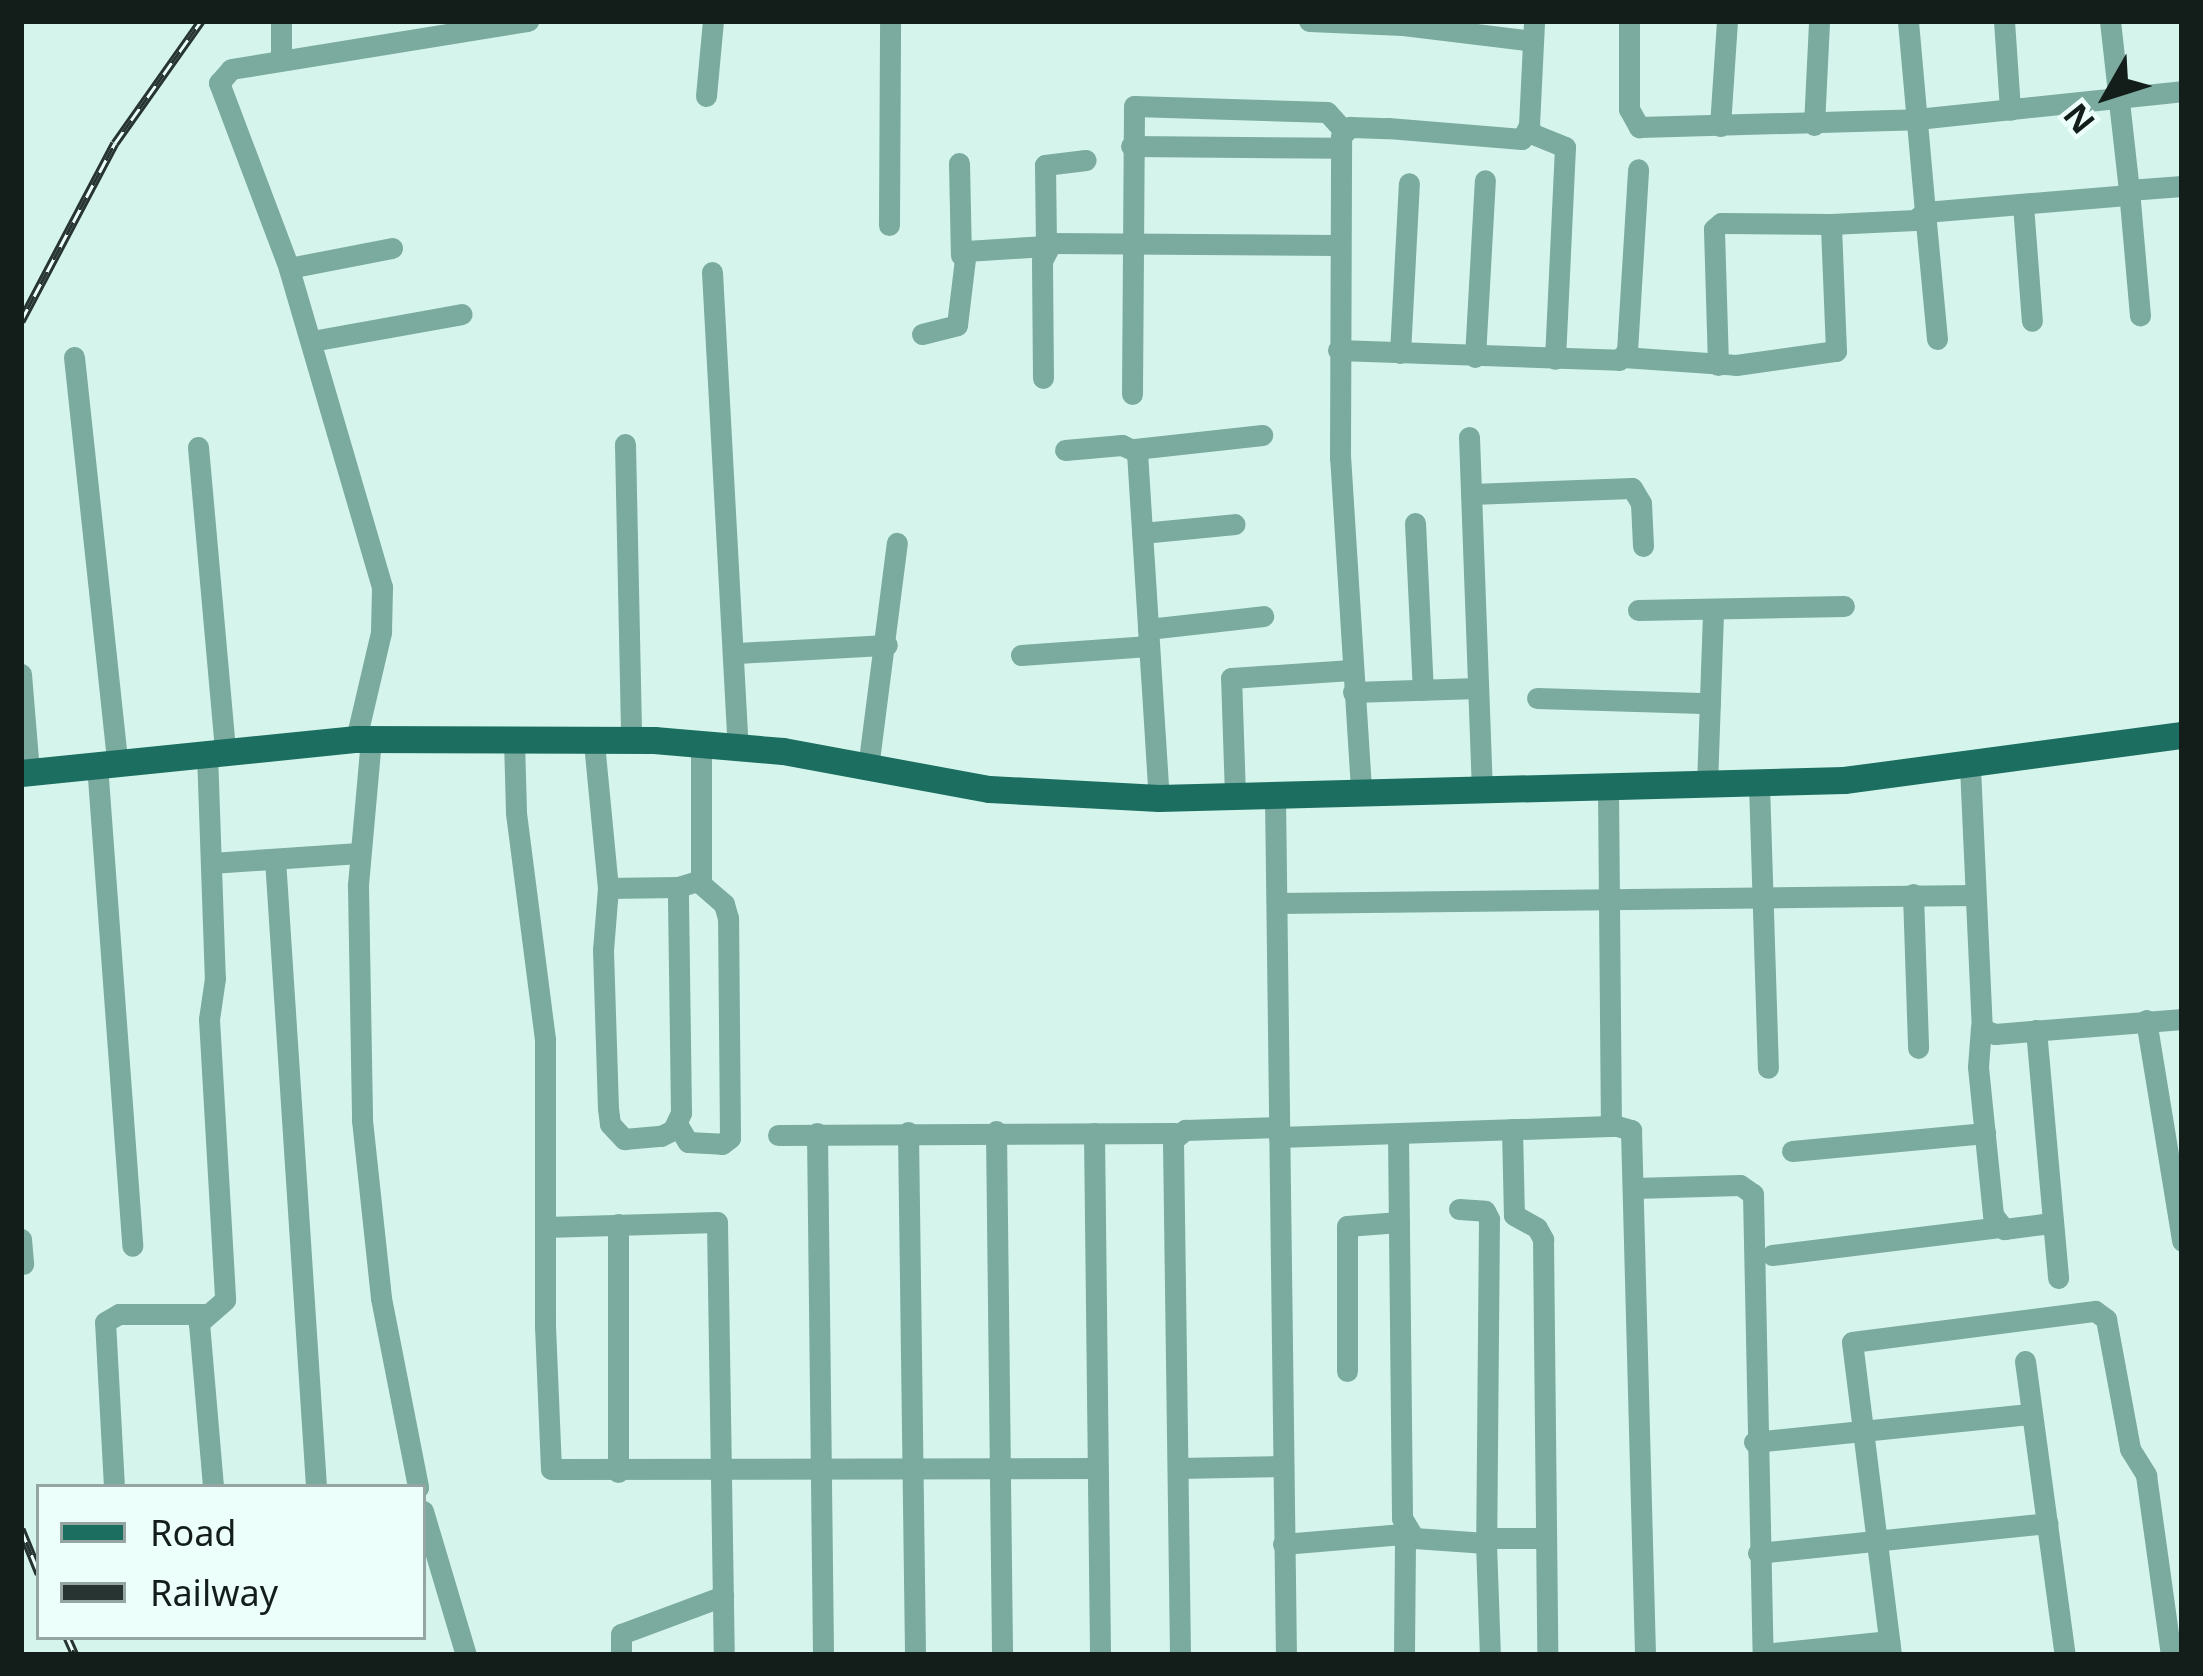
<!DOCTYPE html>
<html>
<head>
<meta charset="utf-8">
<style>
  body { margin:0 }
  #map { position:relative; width:2203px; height:1676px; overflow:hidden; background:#d5f5ec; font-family:"Noto Sans",sans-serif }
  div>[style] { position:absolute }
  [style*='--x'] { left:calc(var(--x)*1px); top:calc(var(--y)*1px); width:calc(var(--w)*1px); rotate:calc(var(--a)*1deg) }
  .minor>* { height:21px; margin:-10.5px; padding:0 10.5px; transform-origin:10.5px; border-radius:10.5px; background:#7baa9f }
  .major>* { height:27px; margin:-13.5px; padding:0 13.5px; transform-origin:13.5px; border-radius:13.5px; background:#1b6e60 }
  .rail>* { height:9px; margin-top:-4.5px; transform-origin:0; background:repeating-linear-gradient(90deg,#ecfffa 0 14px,#273431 0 28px); box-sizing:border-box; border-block:3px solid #273431 }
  span { translate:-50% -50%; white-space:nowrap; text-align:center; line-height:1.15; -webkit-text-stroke:12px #ecfffa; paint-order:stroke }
  .frame { position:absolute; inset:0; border:24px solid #131e1b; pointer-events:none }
  .legend { position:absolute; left:36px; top:1484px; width:390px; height:156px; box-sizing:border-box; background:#ecfffa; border:3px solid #95a5a1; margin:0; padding:15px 21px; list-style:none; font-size:36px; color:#131e1b }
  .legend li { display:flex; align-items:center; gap:24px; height:60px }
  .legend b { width:60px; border:3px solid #95a5a1 }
  .north { position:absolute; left:2047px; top:36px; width:120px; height:120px; -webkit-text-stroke:9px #ecfffa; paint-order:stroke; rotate:231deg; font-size:33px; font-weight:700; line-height:48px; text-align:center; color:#131e1b }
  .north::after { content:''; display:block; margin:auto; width:42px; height:54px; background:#131e1b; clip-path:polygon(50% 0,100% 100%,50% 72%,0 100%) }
</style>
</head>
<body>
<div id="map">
  <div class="minor">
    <i style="--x:281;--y:21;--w:39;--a:90"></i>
    <i style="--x:1309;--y:21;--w:94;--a:2.4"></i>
    <i style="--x:1403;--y:25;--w:131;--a:7"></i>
    <i style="--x:1629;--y:21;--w:88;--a:90"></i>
    <i style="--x:1629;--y:109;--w:21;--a:61"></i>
    <i style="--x:1639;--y:127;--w:278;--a:-1.6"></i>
    <i style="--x:1917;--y:119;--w:266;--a:-6"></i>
    <i style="--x:2004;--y:21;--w:89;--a:86.1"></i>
    <i style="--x:2110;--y:21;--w:170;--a:83.6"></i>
    <i style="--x:2129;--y:190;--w:53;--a:-4.3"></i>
    <i style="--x:706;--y:96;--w:75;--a:-84.7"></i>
    <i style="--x:1814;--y:125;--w:104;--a:-87.2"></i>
    <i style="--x:1720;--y:126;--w:105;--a:-86.2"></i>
    <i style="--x:1528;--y:132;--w:40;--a:22"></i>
    <i style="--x:1565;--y:147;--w:212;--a:92.7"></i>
    <i style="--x:1131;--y:146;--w:210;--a:0.5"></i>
    <i style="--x:959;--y:163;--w:92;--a:88.8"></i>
    <i style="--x:2129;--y:190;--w:126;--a:85"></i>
    <i style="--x:2023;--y:205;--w:116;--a:85.6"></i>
    <i style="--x:889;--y:225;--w:204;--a:-89.7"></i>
    <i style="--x:289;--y:268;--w:105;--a:-11"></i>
    <i style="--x:712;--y:272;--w:476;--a:86.9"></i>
    <i style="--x:922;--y:334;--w:36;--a:-14"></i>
    <i style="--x:957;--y:325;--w:75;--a:-83.1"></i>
    <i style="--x:966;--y:251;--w:80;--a:-3.6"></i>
    <i style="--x:1046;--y:246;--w:81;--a:-90.7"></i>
    <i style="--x:1045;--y:165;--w:41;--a:-7"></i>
    <i style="--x:1937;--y:339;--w:128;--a:-95.4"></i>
    <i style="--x:1925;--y:212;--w:205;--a:-4.8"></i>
    <i style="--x:312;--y:341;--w:152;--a:-10.2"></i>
    <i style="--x:1338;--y:350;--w:281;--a:2"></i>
    <i style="--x:1619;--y:360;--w:12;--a:-48"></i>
    <i style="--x:1627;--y:351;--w:182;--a:-86.5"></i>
    <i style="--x:1400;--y:353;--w:170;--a:-87"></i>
    <i style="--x:74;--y:357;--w:407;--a:83.9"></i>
    <i style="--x:1475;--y:357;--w:177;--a:-86.8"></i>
    <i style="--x:1623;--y:357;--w:113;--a:4"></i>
    <i style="--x:1736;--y:365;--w:101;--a:-8"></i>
    <i style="--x:1836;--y:351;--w:127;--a:-92.3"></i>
    <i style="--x:1831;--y:224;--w:84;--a:-2.7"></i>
    <i style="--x:1915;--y:220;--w:13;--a:-39"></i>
    <i style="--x:1925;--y:212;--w:192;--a:-95.1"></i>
    <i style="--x:1718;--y:365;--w:136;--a:-91.7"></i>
    <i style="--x:1714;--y:229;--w:9;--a:-41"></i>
    <i style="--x:1721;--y:223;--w:110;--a:0.5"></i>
    <i style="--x:1043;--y:378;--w:117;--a:-90.5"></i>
    <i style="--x:1042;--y:261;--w:20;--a:-63"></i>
    <i style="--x:1051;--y:243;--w:287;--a:0.4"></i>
    <i style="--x:1132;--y:394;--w:288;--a:-89.6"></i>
    <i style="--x:1134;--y:106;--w:193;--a:1.8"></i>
    <i style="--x:1327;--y:112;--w:24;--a:48"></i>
    <i style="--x:1469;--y:437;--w:351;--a:87.9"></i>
    <i style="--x:625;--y:444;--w:297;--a:88.8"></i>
    <i style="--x:198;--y:447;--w:304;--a:84.9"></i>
    <i style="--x:1135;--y:449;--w:128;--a:-6.3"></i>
    <i style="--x:1065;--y:450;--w:57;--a:-5"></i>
    <i style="--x:1122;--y:445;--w:17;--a:25"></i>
    <i style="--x:1137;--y:452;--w:347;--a:86.4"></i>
    <i style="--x:1471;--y:494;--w:161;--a:-2.1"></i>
    <i style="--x:1632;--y:488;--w:17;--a:59"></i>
    <i style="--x:1641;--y:503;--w:43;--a:87.3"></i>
    <i style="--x:1415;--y:523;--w:167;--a:87.3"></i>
    <i style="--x:1142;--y:533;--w:93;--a:-5.5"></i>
    <i style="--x:1638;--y:610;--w:206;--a:-1.1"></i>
    <i style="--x:1148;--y:629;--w:116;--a:-6.4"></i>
    <i style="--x:737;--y:653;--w:150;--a:-3.1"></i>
    <i style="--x:1021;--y:655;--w:128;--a:-4"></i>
    <i style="--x:21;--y:674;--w:98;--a:85.3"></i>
    <i style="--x:1353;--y:692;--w:125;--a:-1.8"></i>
    <i style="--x:1537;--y:698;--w:173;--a:1.7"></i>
    <i style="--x:356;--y:739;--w:110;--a:-76.8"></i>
    <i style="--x:381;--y:632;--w:45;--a:-88.7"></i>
    <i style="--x:382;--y:587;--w:332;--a:-106.3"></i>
    <i style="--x:289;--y:268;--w:198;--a:-110.7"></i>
    <i style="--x:219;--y:83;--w:18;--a:-49"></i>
    <i style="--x:231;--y:69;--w:301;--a:-9.2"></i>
    <i style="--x:371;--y:739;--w:148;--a:95.1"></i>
    <i style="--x:358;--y:886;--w:234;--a:89"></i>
    <i style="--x:362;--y:1120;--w:179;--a:83.9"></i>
    <i style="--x:381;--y:1298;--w:193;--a:78.9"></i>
    <i style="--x:514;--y:740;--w:73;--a:88.4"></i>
    <i style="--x:516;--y:813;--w:228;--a:82.7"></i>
    <i style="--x:545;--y:1039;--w:287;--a:90"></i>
    <i style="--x:545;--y:1326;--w:143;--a:87.6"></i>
    <i style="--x:551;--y:1469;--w:546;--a:-0.1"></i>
    <i style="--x:594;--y:743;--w:146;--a:84.5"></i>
    <i style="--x:608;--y:888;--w:62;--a:94.6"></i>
    <i style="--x:603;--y:950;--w:158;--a:88.2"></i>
    <i style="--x:608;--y:1108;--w:16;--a:83"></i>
    <i style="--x:610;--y:1124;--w:21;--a:47"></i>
    <i style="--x:624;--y:1139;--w:37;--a:-5"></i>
    <i style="--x:661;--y:1136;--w:13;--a:-27"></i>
    <i style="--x:673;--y:1130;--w:19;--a:-65"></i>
    <i style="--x:681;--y:1113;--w:226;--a:-90.8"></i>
    <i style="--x:207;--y:753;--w:225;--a:88"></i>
    <i style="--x:215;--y:978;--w:41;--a:98.3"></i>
    <i style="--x:209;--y:1019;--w:281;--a:86.7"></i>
    <i style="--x:225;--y:1300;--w:35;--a:139"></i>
    <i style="--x:199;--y:1323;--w:165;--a:85.1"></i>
    <i style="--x:97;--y:764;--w:483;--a:85.8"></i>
    <i style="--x:1970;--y:767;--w:262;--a:87.4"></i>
    <i style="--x:1982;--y:1029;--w:14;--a:21"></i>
    <i style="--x:1995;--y:1034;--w:188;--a:-4.6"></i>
    <i style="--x:868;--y:768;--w:227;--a:-82.7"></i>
    <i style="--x:1759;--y:784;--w:284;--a:88.2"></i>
    <i style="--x:1707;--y:785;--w:174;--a:-88"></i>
    <i style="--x:1608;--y:788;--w:338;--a:89.5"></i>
    <i style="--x:1361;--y:789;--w:332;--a:-93.6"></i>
    <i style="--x:1340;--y:458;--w:322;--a:-89.8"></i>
    <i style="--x:1341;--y:136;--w:13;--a:-45"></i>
    <i style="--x:1350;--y:127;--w:38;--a:2"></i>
    <i style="--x:1388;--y:128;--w:134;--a:4.7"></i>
    <i style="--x:1522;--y:139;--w:16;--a:-63"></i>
    <i style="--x:1529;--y:125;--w:104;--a:-87.2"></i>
    <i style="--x:1235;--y:796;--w:118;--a:-91.9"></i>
    <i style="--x:1231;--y:678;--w:120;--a:-3.8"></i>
    <i style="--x:1275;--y:796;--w:859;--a:89.27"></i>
    <i style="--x:275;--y:859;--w:629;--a:86.26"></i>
    <i style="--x:211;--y:863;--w:148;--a:-3.9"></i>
    <i style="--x:608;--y:888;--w:70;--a:-0.8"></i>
    <i style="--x:678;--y:887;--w:24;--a:-17"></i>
    <i style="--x:701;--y:880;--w:137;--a:-90"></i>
    <i style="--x:1913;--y:894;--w:154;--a:88.1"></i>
    <i style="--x:1277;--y:903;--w:697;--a:-0.66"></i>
    <i style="--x:2146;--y:1020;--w:224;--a:80.7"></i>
    <i style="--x:1981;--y:1027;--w:40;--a:94.3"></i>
    <i style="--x:1978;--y:1067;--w:149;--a:84.2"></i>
    <i style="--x:1993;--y:1215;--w:18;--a:52"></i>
    <i style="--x:2004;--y:1229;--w:47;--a:-7.3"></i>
    <i style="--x:2036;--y:1030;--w:249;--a:84.9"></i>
    <i style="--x:677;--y:1124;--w:21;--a:59"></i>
    <i style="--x:688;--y:1142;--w:34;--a:3"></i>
    <i style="--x:722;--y:1144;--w:10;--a:-37"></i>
    <i style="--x:730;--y:1138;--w:220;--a:-90.5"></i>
    <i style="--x:728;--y:918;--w:15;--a:-106"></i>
    <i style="--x:724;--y:904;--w:33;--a:-139"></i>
    <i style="--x:1512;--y:1129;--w:86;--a:88.7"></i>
    <i style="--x:1514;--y:1215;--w:26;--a:29"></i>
    <i style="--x:1537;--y:1228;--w:13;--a:61"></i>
    <i style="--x:1543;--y:1239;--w:412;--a:89.4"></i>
    <i style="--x:996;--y:1131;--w:524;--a:89.34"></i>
    <i style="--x:908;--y:1132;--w:523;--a:89.23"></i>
    <i style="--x:817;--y:1133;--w:522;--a:89.34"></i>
    <i style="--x:1094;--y:1133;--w:522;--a:89.34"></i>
    <i style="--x:1398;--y:1134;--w:384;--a:89.4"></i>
    <i style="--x:1402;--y:1518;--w:23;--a:59"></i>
    <i style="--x:1414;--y:1538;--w:72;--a:4"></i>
    <i style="--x:1486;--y:1543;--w:112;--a:88"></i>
    <i style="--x:778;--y:1135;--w:397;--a:-0.3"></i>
    <i style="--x:1279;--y:1137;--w:338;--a:-1.9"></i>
    <i style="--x:1617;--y:1126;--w:15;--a:16"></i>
    <i style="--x:1631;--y:1130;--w:525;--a:88.47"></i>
    <i style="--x:1792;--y:1151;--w:194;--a:-5.3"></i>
    <i style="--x:1634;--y:1188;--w:106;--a:-1.6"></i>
    <i style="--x:1740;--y:1185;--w:16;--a:35"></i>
    <i style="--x:1753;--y:1194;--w:461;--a:88.8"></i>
    <i style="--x:1459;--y:1209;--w:26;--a:4"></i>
    <i style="--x:1485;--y:1211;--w:9;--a:63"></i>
    <i style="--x:1489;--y:1219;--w:324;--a:90.5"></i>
    <i style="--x:545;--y:1227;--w:172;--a:-1.7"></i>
    <i style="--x:717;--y:1222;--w:433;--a:89.1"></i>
    <i style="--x:21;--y:1239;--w:25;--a:85"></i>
    <i style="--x:1772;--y:1255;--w:229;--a:-7"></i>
    <i style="--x:2025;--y:1361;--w:297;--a:82.3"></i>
    <i style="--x:1347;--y:1371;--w:145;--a:-90"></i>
    <i style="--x:1347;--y:1226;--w:52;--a:-4.4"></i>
    <i style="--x:1754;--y:1442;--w:279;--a:-5.8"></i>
    <i style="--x:1178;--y:1468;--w:105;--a:-1.1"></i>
    <i style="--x:618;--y:1472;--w:248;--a:-90"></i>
    <i style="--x:114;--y:1487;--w:165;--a:-93.1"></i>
    <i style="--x:105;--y:1322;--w:16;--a:-30"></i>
    <i style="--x:119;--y:1314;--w:87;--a:0"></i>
    <i style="--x:423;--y:1511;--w:150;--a:73.4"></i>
    <i style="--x:1486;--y:1538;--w:59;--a:0"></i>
    <i style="--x:1283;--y:1544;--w:120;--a:-4.8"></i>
    <i style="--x:1758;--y:1553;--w:291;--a:-5.9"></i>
    <i style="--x:1763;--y:1654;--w:127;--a:-5.9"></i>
    <i style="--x:621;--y:1655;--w:21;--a:-90"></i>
    <i style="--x:621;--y:1634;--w:109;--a:-20.4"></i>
    <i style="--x:1180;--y:1655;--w:515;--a:-90.78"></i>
    <i style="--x:1173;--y:1140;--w:16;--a:-40"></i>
    <i style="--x:1185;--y:1130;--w:94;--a:-1.8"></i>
    <i style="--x:1404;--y:1655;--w:126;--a:-89.5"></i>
    <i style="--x:1891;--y:1655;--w:315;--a:-97.1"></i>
    <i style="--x:1852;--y:1342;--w:245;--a:-7.3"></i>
    <i style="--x:2095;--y:1311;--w:14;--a:36"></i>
    <i style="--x:2106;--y:1319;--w:132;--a:79.5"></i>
    <i style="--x:2130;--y:1449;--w:31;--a:58"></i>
    <i style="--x:2146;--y:1475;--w:182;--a:82.1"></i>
  </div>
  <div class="major">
    <i style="--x:21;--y:773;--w:337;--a:-5.8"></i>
    <i style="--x:356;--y:739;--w:298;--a:0.2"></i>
    <i style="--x:654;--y:740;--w:129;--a:4.9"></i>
    <i style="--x:783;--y:751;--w:209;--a:10.5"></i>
    <i style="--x:989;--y:789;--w:170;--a:3"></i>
    <i style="--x:1159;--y:798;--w:685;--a:-1.51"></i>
    <i style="--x:1844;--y:780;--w:341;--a:-7.6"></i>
  </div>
  <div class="rail">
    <i style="--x:21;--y:321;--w:201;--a:-62.2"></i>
    <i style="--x:115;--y:143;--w:149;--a:-54.8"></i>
    <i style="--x:21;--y:1529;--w:48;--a:67.8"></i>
    <i style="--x:67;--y:1637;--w:20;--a:66"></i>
  </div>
  <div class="frame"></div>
  <ul class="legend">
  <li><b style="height:15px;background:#1b6e60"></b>Road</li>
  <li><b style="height:15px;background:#273431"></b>Railway</li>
  </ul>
  <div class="north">N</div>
</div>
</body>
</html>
